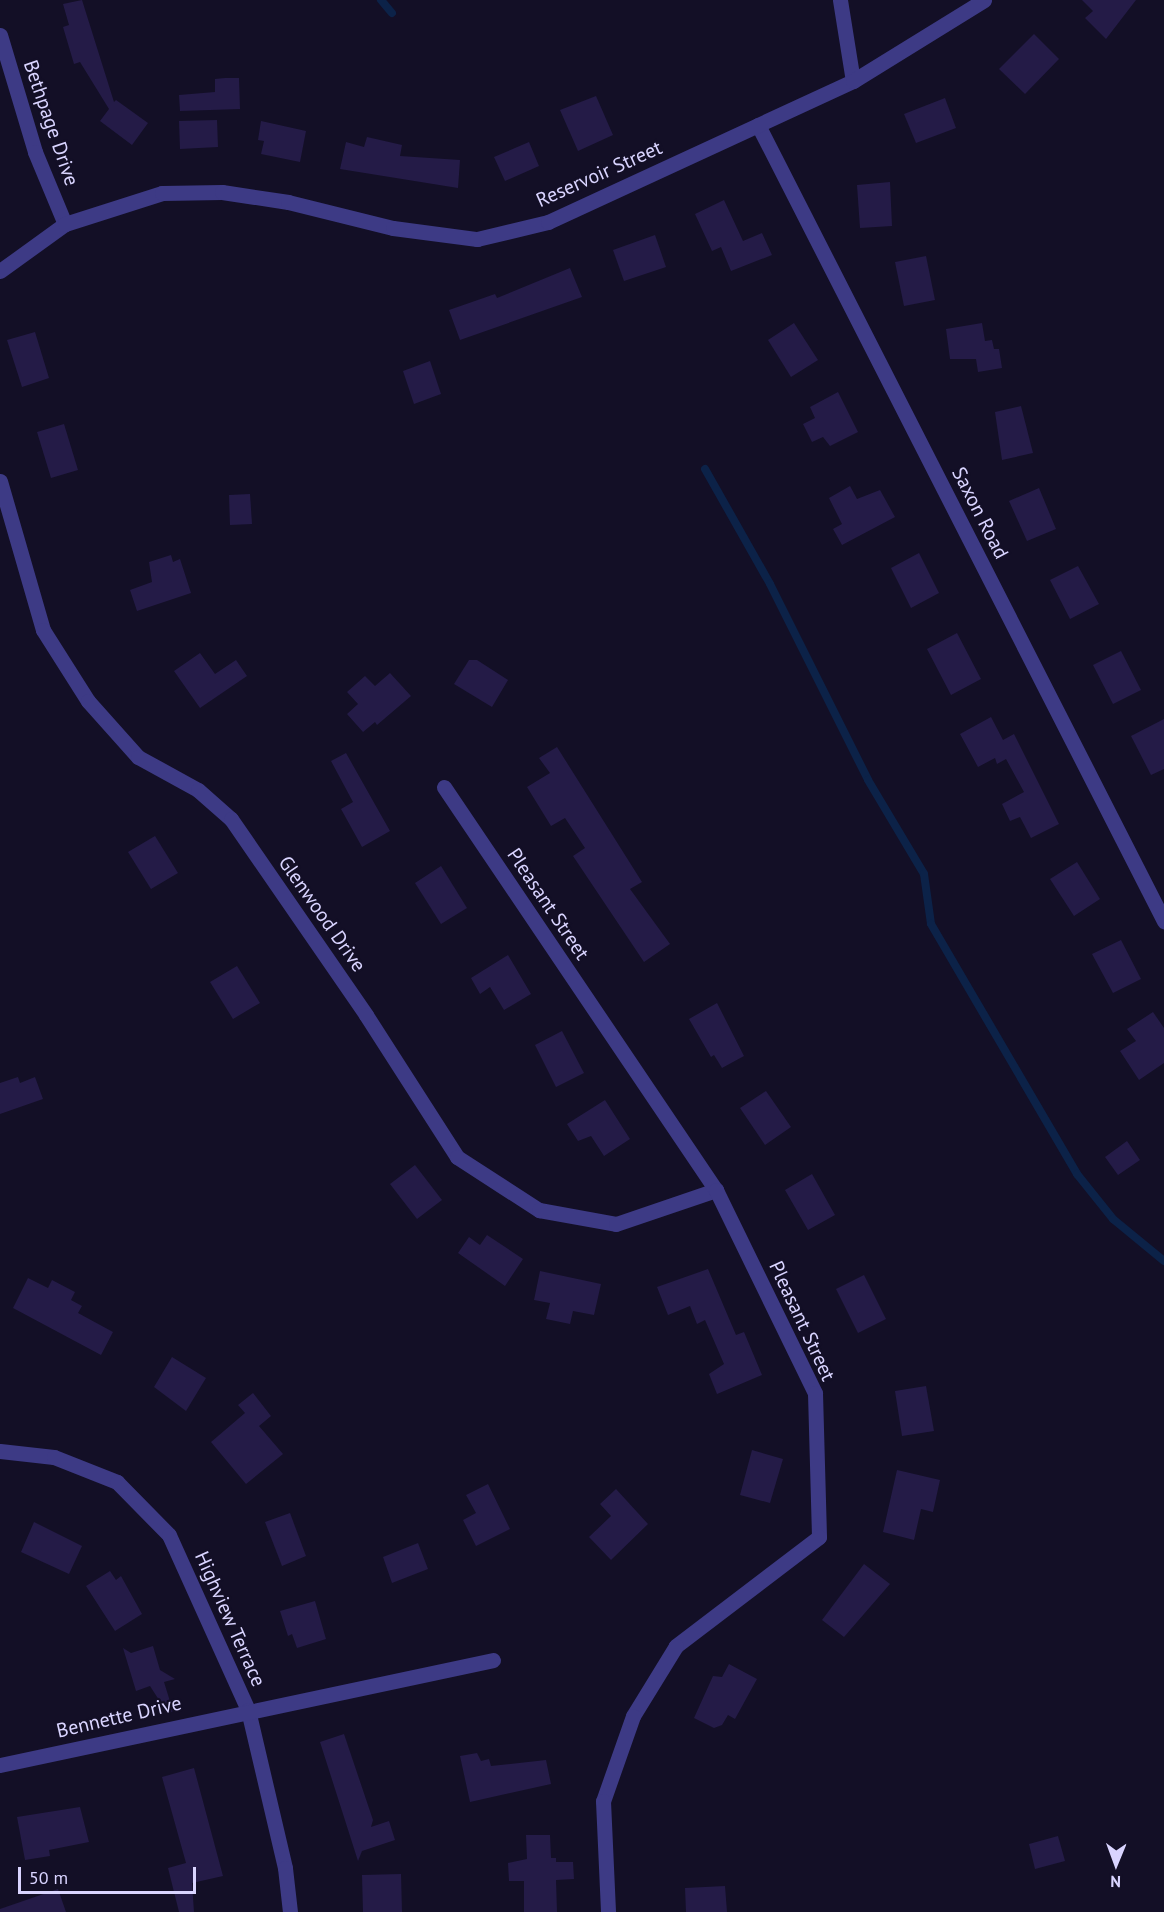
<!DOCTYPE html>
<html>
<head>
<meta charset="utf-8">
<style>
  body { margin:0 }
  #map { position:relative; width:1164px; height:1912px; overflow:hidden; background:#130f26; font-family:"PT Sans",sans-serif }
  div>[style] { position:absolute }
  [style*='--x'] { left:calc(var(--x)*1px); top:calc(var(--y)*1px); width:calc(var(--w)*1px); rotate:calc(var(--a)*1deg) }
  .stream>* { height:8px; margin:-4px; padding:0 4px; transform-origin:4px; border-radius:4px; background:#0c2248 }
  .building>* { inset:0; background:#241b47 }
  .minor>* { height:15px; margin:-7.5px; padding:0 7.5px; transform-origin:7.5px; border-radius:7.5px; background:#3d3a85 }
  span { translate:-50% -50%; white-space:nowrap; text-align:center; line-height:1.15; -webkit-text-stroke:4.5px #130f26; paint-order:stroke }
  .street-label { font-size:20px; color:#d9d4ff }
  .north { position:absolute; left:1086px; top:1834px; width:60px; height:60px; -webkit-text-stroke:4px #130f26; paint-order:stroke; rotate:181deg; font-size:16px; font-weight:700; line-height:24px; text-align:center; color:#d9d4ff }
  .north::after { content:''; display:block; margin:auto; width:21px; height:27px; background:#d9d4ff; clip-path:polygon(50% 0,100% 100%,50% 72%,0 100%) }
  .scale { position:absolute; left:18px; top:1867px; width:178px; height:27px; box-sizing:border-box; border:3px solid #d9d4ff; border-top:0; padding-left:8px; font-size:18px; line-height:21px; white-space:nowrap; color:#d9d4ff; -webkit-text-stroke:4px #130f26; paint-order:stroke }
</style>
</head>
<body>
<div id="map">
  <div class="stream">
    <i style="--x:381;--y:0;--w:17;--a:50"></i>
    <i style="--x:705;--y:469;--w:132;--a:60.5"></i>
    <i style="--x:770;--y:584;--w:219;--a:63.4"></i>
    <i style="--x:868;--y:780;--w:109;--a:59.2"></i>
    <i style="--x:924;--y:874;--w:50;--a:82"></i>
    <i style="--x:931;--y:924;--w:290;--a:59.7"></i>
    <i style="--x:1077;--y:1174;--w:58;--a:51.3"></i>
    <i style="--x:1113;--y:1219;--w:66;--a:39.5"></i>
  </div>
  <div class="building">
    <i style="clip-path:polygon(82px 0,114px 102px,116px 100px,148px 123px,132px 145px,100px 121px,109px 109px,80px 62px,74px 64px,63px 27px,69px 25px,63px 4px)"></i>
    <i style="clip-path:polygon(1082px 0,1136px 0,1106px 39px,1085px 18px,1093px 11px)"></i>
    <i style="clip-path:polygon(1034px 34px,1059px 59px,1025px 94px,999px 69px)"></i>
    <i style="clip-path:polygon(225px 78px,239px 78px,240px 109px,180px 111px,179px 95px,215px 92px,215px 79px)"></i>
    <i style="clip-path:polygon(596px 96px,613px 135px,578px 151px,560px 110px)"></i>
    <i style="clip-path:polygon(945px 98px,956px 128px,916px 143px,904px 114px)"></i>
    <i style="clip-path:polygon(217px 120px,218px 147px,180px 149px,179px 121px)"></i>
    <i style="clip-path:polygon(261px 121px,306px 131px,300px 162px,261px 154px,264px 141px,258px 140px)"></i>
    <i style="clip-path:polygon(367px 137px,402px 145px,400px 156px,460px 160px,458px 188px,340px 169px,346px 142px,364px 147px)"></i>
    <i style="clip-path:polygon(529px 142px,539px 166px,505px 181px,494px 157px)"></i>
    <i style="clip-path:polygon(890px 182px,892px 226px,860px 228px,857px 185px)"></i>
    <i style="clip-path:polygon(724px 200px,743px 241px,762px 233px,772px 255px,731px 271px,721px 247px,712px 251px,695px 214px)"></i>
    <i style="clip-path:polygon(655px 235px,666px 267px,624px 281px,613px 250px)"></i>
    <i style="clip-path:polygon(926px 256px,935px 300px,904px 306px,895px 262px)"></i>
    <i style="clip-path:polygon(570px 268px,582px 297px,460px 340px,449px 310px,495px 294px,497px 298px)"></i>
    <i style="clip-path:polygon(794px 323px,818px 360px,791px 377px,768px 340px)"></i>
    <i style="clip-path:polygon(982px 323px,985px 341px,992px 340px,994px 349px,999px 349px,1002px 368px,978px 372px,976px 359px,950px 359px,946px 329px)"></i>
    <i style="clip-path:polygon(35px 332px,49px 378px,22px 387px,7px 340px)"></i>
    <i style="clip-path:polygon(430px 361px,441px 394px,414px 404px,403px 371px)"></i>
    <i style="clip-path:polygon(838px 392px,858px 432px,830px 446px,823px 437px,812px 442px,803px 424px,815px 418px,810px 407px)"></i>
    <i style="clip-path:polygon(1021px 406px,1033px 453px,1002px 460px,995px 412px)"></i>
    <i style="clip-path:polygon(64px 424px,78px 470px,51px 478px,37px 432px)"></i>
    <i style="clip-path:polygon(850px 486px,857px 499px,880px 490px,895px 517px,842px 545px,833px 529px,842px 524px,829px 498px)"></i>
    <i style="clip-path:polygon(1039px 488px,1056px 529px,1027px 541px,1009px 501px)"></i>
    <i style="clip-path:polygon(250px 494px,252px 524px,230px 525px,229px 495px)"></i>
    <i style="clip-path:polygon(919px 553px,939px 593px,911px 608px,891px 568px)"></i>
    <i style="clip-path:polygon(171px 555px,173px 562px,180px 559px,191px 593px,137px 611px,130px 590px,152px 582px,149px 562px)"></i>
    <i style="clip-path:polygon(1078px 566px,1099px 604px,1070px 619px,1050px 580px)"></i>
    <i style="clip-path:polygon(957px 633px,981px 679px,951px 695px,927px 649px)"></i>
    <i style="clip-path:polygon(1121px 651px,1141px 690px,1113px 704px,1093px 665px)"></i>
    <i style="clip-path:polygon(200px 653px,215px 674px,236px 660px,247px 676px,200px 708px,174px 671px)"></i>
    <i style="clip-path:polygon(469px 660px,477px 660px,508px 680px,492px 707px,454px 684px)"></i>
    <i style="clip-path:polygon(390px 673px,411px 696px,377px 725px,375px 722px,363px 732px,347px 714px,358px 704px,347px 692px,365px 676px,375px 686px)"></i>
    <i style="clip-path:polygon(991px 717px,1003px 740px,1014px 734px,1059px 824px,1031px 838px,1020px 817px,1010px 821px,1002px 804px,1024px 792px,1006px 759px,997px 764px,995px 758px,978px 767px,960px 734px)"></i>
    <i style="clip-path:polygon(1164px 719px,1164px 769px,1151px 775px,1131px 736px)"></i>
    <i style="clip-path:polygon(557px 747px,642px 882px,630px 889px,670px 944px,644px 962px,573px 856px,585px 848px,565px 818px,551px 826px,527px 787px,550px 773px,539px 758px)"></i>
    <i style="clip-path:polygon(346px 753px,390px 831px,362px 847px,341px 809px,353px 802px,331px 761px)"></i>
    <i style="clip-path:polygon(155px 836px,178px 873px,151px 889px,128px 852px)"></i>
    <i style="clip-path:polygon(1077px 862px,1100px 899px,1074px 916px,1050px 879px)"></i>
    <i style="clip-path:polygon(441px 866px,467px 908px,441px 924px,415px 883px)"></i>
    <i style="clip-path:polygon(1121px 940px,1141px 979px,1113px 993px,1092px 954px)"></i>
    <i style="clip-path:polygon(508px 955px,531px 994px,504px 1010px,490px 987px,480px 994px,471px 978px)"></i>
    <i style="clip-path:polygon(237px 966px,260px 1003px,233px 1019px,210px 982px)"></i>
    <i style="clip-path:polygon(717px 1003px,744px 1056px,722px 1068px,714px 1055px,711px 1057px,689px 1019px)"></i>
    <i style="clip-path:polygon(1153px 1012px,1164px 1028px,1164px 1063px,1139px 1080px,1120px 1051px,1136px 1041px,1127px 1029px)"></i>
    <i style="clip-path:polygon(562px 1031px,584px 1073px,556px 1087px,535px 1045px)"></i>
    <i style="clip-path:polygon(18px 1077px,20px 1083px,35px 1077px,43px 1099px,0 1114px,0 1083px)"></i>
    <i style="clip-path:polygon(766px 1091px,791px 1127px,765px 1145px,740px 1108px)"></i>
    <i style="clip-path:polygon(605px 1100px,630px 1139px,604px 1156px,591px 1136px,578px 1141px,567px 1124px)"></i>
    <i style="clip-path:polygon(1127px 1141px,1140px 1160px,1118px 1175px,1105px 1157px)"></i>
    <i style="clip-path:polygon(415px 1165px,442px 1200px,417px 1219px,390px 1184px)"></i>
    <i style="clip-path:polygon(812px 1174px,835px 1215px,808px 1230px,785px 1190px)"></i>
    <i style="clip-path:polygon(487px 1235px,523px 1259px,505px 1286px,458px 1253px,469px 1237px,480px 1245px)"></i>
    <i style="clip-path:polygon(708px 1269px,736px 1335px,744px 1332px,762px 1375px,717px 1394px,709px 1374px,724px 1364px,705px 1320px,697px 1324px,690px 1306px,668px 1315px,657px 1287px)"></i>
    <i style="clip-path:polygon(540px 1271px,601px 1284px,594px 1315px,573px 1311px,570px 1324px,546px 1319px,550px 1303px,534px 1300px)"></i>
    <i style="clip-path:polygon(864px 1275px,886px 1319px,858px 1333px,836px 1289px)"></i>
    <i style="clip-path:polygon(28px 1278px,48px 1288px,52px 1280px,75px 1292px,71px 1300px,82px 1306px,78px 1313px,113px 1332px,101px 1355px,13px 1308px)"></i>
    <i style="clip-path:polygon(172px 1357px,206px 1378px,186px 1411px,154px 1387px)"></i>
    <i style="clip-path:polygon(926px 1386px,934px 1431px,902px 1436px,895px 1391px)"></i>
    <i style="clip-path:polygon(253px 1393px,271px 1416px,259px 1426px,283px 1454px,246px 1484px,211px 1442px,245px 1413px,238px 1405px)"></i>
    <i style="clip-path:polygon(752px 1450px,783px 1459px,770px 1503px,740px 1495px)"></i>
    <i style="clip-path:polygon(897px 1470px,940px 1480px,933px 1512px,921px 1509px,914px 1540px,883px 1532px)"></i>
    <i style="clip-path:polygon(488px 1484px,510px 1529px,476px 1546px,463px 1520px,476px 1513px,466px 1495px)"></i>
    <i style="clip-path:polygon(616px 1489px,648px 1524px,611px 1560px,589px 1537px,611px 1516px,600px 1504px)"></i>
    <i style="clip-path:polygon(290px 1513px,306px 1556px,282px 1566px,265px 1522px)"></i>
    <i style="clip-path:polygon(34px 1522px,82px 1546px,69px 1574px,21px 1552px)"></i>
    <i style="clip-path:polygon(418px 1543px,428px 1569px,392px 1583px,383px 1557px)"></i>
    <i style="clip-path:polygon(864px 1564px,890px 1584px,844px 1637px,822px 1620px)"></i>
    <i style="clip-path:polygon(110px 1571px,116px 1580px,121px 1576px,142px 1614px,115px 1631px,86px 1586px)"></i>
    <i style="clip-path:polygon(315px 1601px,326px 1639px,297px 1648px,292px 1634px,288px 1636px,280px 1611px)"></i>
    <i style="clip-path:polygon(153px 1646px,160px 1670px,175px 1679px,164px 1682px,173px 1711px,168px 1714px,150px 1686px,136px 1691px,123px 1648px,131px 1653px)"></i>
    <i style="clip-path:polygon(729px 1664px,757px 1679px,735px 1719px,728px 1715px,722px 1725px,714px 1728px,694px 1718px,713px 1676px,722px 1677px)"></i>
    <i style="clip-path:polygon(344px 1734px,373px 1820px,371px 1827px,389px 1821px,395px 1840px,362px 1851px,358px 1861px,320px 1742px)"></i>
    <i style="clip-path:polygon(477px 1753px,481px 1761px,489px 1759px,491px 1766px,546px 1760px,551px 1784px,470px 1802px,460px 1756px)"></i>
    <i style="clip-path:polygon(194px 1768px,223px 1876px,192px 1883px,194px 1912px,179px 1912px,168px 1868px,186px 1863px,162px 1777px)"></i>
    <i style="clip-path:polygon(80px 1807px,89px 1842px,49px 1850px,50px 1856px,25px 1860px,17px 1817px)"></i>
    <i style="clip-path:polygon(526px 1835px,550px 1835px,551px 1858px,556px 1858px,556px 1862px,573px 1862px,574px 1879px,556px 1880px,557px 1912px,524px 1912px,524px 1881px,509px 1881px,508px 1863px,527px 1859px)"></i>
    <i style="clip-path:polygon(1058px 1836px,1065px 1861px,1035px 1869px,1029px 1844px)"></i>
    <i style="clip-path:polygon(401px 1874px,402px 1912px,363px 1912px,362px 1875px)"></i>
    <i style="clip-path:polygon(725px 1886px,727px 1912px,686px 1912px,685px 1888px)"></i>
    <i style="clip-path:polygon(58px 1889px,66px 1912px,0 1912px,0 1909px)"></i>
  </div>
  <div class="minor">
    <i style="--x:840;--y:0;--w:82;--a:80.9"></i>
    <i style="--x:0;--y:35;--w:122;--a:73.3"></i>
    <i style="--x:35;--y:152;--w:78;--a:67.4"></i>
    <i style="--x:758;--y:125;--w:894;--a:62.98"></i>
    <i style="--x:0;--y:271;--w:80;--a:-35.9"></i>
    <i style="--x:65;--y:224;--w:102;--a:-17.7"></i>
    <i style="--x:162;--y:193;--w:60;--a:-1"></i>
    <i style="--x:222;--y:192;--w:67;--a:8.6"></i>
    <i style="--x:288;--y:202;--w:108;--a:13.9"></i>
    <i style="--x:393;--y:228;--w:85;--a:7.5"></i>
    <i style="--x:477;--y:239;--w:73;--a:-13.5"></i>
    <i style="--x:548;--y:222;--w:336;--a:-24.8"></i>
    <i style="--x:853;--y:81;--w:154;--a:-31.7"></i>
    <i style="--x:0;--y:481;--w:155;--a:73.9"></i>
    <i style="--x:43;--y:630;--w:84;--a:57.6"></i>
    <i style="--x:88;--y:701;--w:75;--a:48.2"></i>
    <i style="--x:138;--y:757;--w:68;--a:28.8"></i>
    <i style="--x:198;--y:790;--w:44;--a:41.3"></i>
    <i style="--x:231;--y:819;--w:238;--a:55.4"></i>
    <i style="--x:366;--y:1015;--w:169;--a:57.3"></i>
    <i style="--x:457;--y:1157;--w:98;--a:32.9"></i>
    <i style="--x:539;--y:1210;--w:78;--a:10.3"></i>
    <i style="--x:616;--y:1224;--w:106;--a:-18.8"></i>
    <i style="--x:444;--y:787;--w:486;--a:56"></i>
    <i style="--x:716;--y:1190;--w:226;--a:64"></i>
    <i style="--x:815;--y:1393;--w:144;--a:88.4"></i>
    <i style="--x:819;--y:1537;--w:180;--a:142.7"></i>
    <i style="--x:676;--y:1646;--w:82;--a:121.6"></i>
    <i style="--x:633;--y:1716;--w:90;--a:109.4"></i>
    <i style="--x:603;--y:1801;--w:111;--a:87.4"></i>
    <i style="--x:0;--y:1451;--w:54;--a:6.3"></i>
    <i style="--x:54;--y:1457;--w:68;--a:21.6"></i>
    <i style="--x:117;--y:1482;--w:74;--a:45.5"></i>
    <i style="--x:169;--y:1535;--w:192;--a:65.7"></i>
    <i style="--x:248;--y:1710;--w:162;--a:76.8"></i>
    <i style="--x:285;--y:1868;--w:44;--a:83.5"></i>
    <i style="--x:0;--y:1765;--w:504;--a:-12.02"></i>
  </div>
  <div class="street-label">
    <span style="left:51px;top:123px;rotate:71deg">Bethpage Drive</span>
    <span style="left:599px;top:174px;rotate:-24deg">Reservoir Street</span>
    <span style="left:980px;top:513px;rotate:63deg">Saxon Road</span>
    <span style="left:548px;top:904px;rotate:56deg">Pleasant Street</span>
    <span style="left:322px;top:914px;rotate:55deg">Glenwood Drive</span>
    <span style="left:802px;top:1321px;rotate:65deg">Pleasant Street</span>
    <span style="left:230px;top:1619px;rotate:66deg">Highview Terrace</span>
    <span style="left:119px;top:1717px;rotate:-13deg">Bennette Drive</span>
  </div>
  <div class="north">N</div>
  <div class="scale">50 m</div>
</div>
</body>
</html>
